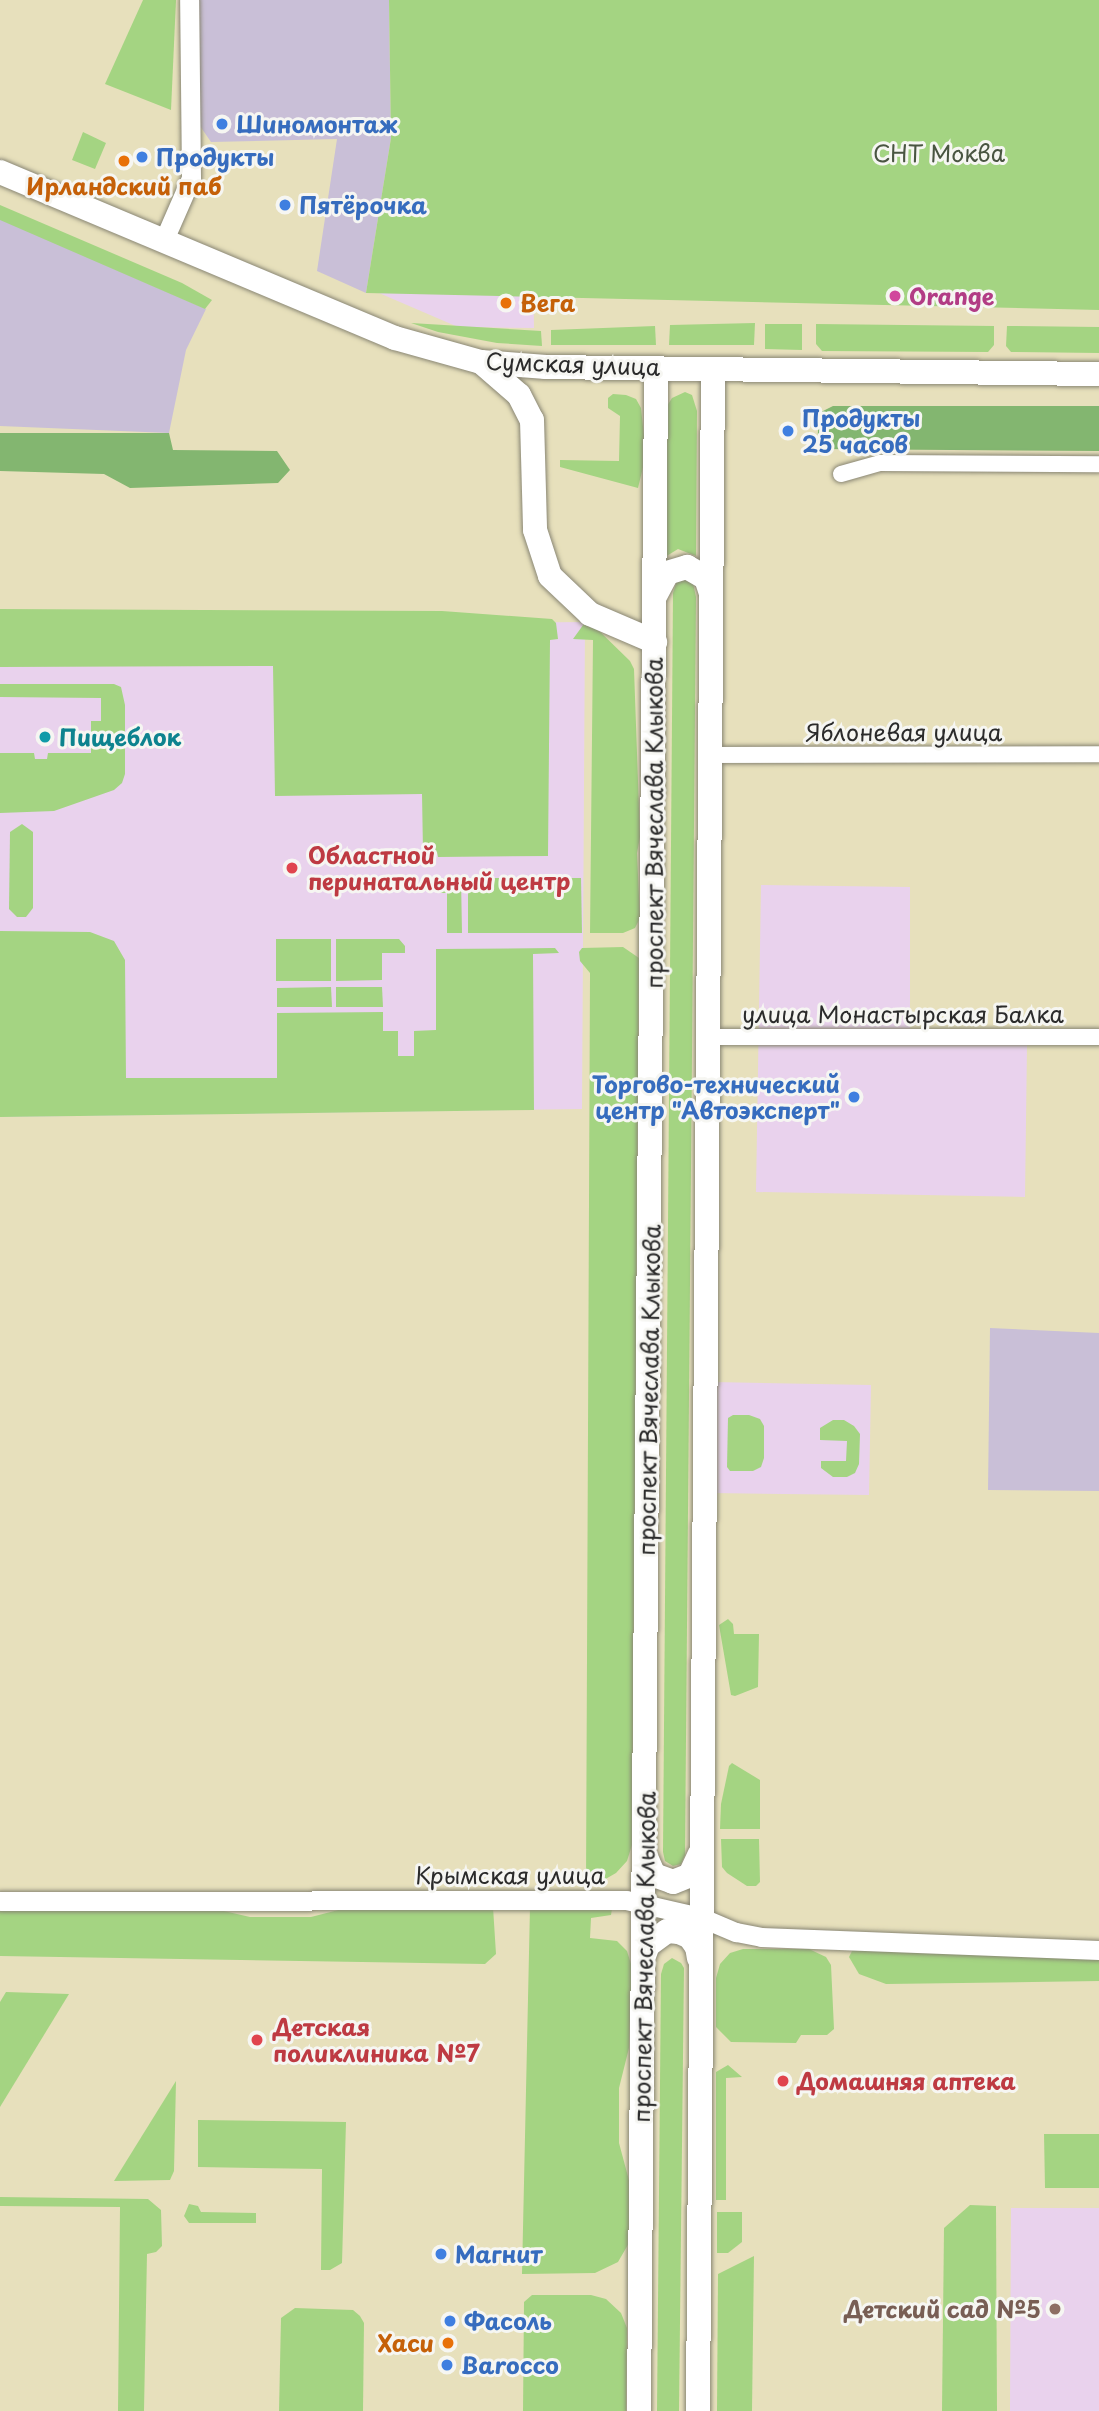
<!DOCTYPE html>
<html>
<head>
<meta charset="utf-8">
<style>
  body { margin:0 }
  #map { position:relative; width:1099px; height:2411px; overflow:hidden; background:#e7e0bc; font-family:"Playpen Sans",sans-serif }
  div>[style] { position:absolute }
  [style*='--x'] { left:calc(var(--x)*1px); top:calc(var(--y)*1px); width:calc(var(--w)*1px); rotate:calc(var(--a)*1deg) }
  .built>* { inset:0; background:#e9d2ed }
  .industrial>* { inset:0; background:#c9bfd7 }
  .green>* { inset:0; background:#a4d482 }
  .forest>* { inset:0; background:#83b670 }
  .roads { filter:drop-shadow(0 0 2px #898674) drop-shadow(0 0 2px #898674) }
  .minor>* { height:16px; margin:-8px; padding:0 8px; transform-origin:8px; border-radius:8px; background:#fff }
  .tertiary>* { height:19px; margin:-9.5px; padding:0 9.5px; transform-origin:9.5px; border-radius:9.5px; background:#fff }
  .primary>* { height:24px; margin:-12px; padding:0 12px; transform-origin:12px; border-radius:12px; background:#fff }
  .dots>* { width:19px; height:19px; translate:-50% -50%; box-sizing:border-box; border:4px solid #f6f6f2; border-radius:50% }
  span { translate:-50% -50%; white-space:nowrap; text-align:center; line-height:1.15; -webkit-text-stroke:6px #f6f6f2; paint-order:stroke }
  .shop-label { font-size:23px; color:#366cbe; font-weight:700 }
  .left { translate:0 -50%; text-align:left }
  .right { translate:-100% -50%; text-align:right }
  .park-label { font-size:23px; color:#495541 }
  .food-label { font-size:23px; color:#c56008; font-weight:700 }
  .hotel-label { font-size:23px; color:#b23c85; font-weight:700 }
  .street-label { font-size:23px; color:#2b2b2b }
  .culture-label { font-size:23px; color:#0d838f; font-weight:700 }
  .health-label { font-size:23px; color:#be3a42; font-weight:700 }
  .education-label { font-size:23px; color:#785e54; font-weight:700 }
</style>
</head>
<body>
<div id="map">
  <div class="built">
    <i style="clip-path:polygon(532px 201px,534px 328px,458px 327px,379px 293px)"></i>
    <i style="clip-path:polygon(585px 622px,582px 1109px,0 1117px,0 627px)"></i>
    <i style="clip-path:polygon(761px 885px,910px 887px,910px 1043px,1027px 1045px,1025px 1197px,756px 1192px)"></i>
    <i style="clip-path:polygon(712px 1382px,871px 1385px,869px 1495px,710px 1493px)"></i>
    <i style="clip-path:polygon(1011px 2208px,1099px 2208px,1099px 2411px,1010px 2411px)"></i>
  </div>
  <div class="industrial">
    <i style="clip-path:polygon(199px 0,389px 0,391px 138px,366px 293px,317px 271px,337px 139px,211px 142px,200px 126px)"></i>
    <i style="clip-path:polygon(0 219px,206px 309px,186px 350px,169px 433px,0 426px)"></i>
    <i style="clip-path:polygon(990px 1328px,1099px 1333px,1099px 1491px,988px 1490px)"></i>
  </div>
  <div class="green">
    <i style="clip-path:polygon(143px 0,176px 0,171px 110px,105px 84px)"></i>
    <i style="clip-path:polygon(389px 0,1099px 0,1099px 310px,366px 293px,391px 138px)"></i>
    <i style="clip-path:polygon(83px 132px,106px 143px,95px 169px,72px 160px)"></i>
    <i style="clip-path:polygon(0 205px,182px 283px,212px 300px,205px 309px,0 220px)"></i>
    <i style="clip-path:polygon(411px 323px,541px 331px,542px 346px,497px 343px,438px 332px)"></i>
    <i style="clip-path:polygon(755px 323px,754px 345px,669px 345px,670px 325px)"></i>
    <i style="clip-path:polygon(765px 324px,802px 324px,802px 350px,765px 349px)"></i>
    <i style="clip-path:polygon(816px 324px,994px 326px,994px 345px,988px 352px,822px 351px,816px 344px)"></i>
    <i style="clip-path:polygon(655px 326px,656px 345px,551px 345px,551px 330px)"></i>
    <i style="clip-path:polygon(1007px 326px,1099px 327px,1099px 353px,1011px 352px,1006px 346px)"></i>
    <i style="clip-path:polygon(685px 392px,692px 395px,697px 411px,696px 556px,678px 549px,665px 557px,667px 406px,672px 398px)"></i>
    <i style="clip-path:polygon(613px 394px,626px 395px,636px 399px,641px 408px,646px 455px,638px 488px,560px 467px,560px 460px,619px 461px,620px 416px,608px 408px,608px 398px)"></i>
    <i style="clip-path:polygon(682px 579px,693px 583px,696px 597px,685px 1855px,681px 1864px,673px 1866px,665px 1861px,663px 1852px,673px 593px,677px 581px)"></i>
    <i style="clip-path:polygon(0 609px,442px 611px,552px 619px,556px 623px,558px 639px,550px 640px,548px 856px,438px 857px,437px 852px,423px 852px,422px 794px,275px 796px,273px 666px,0 667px)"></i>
    <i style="clip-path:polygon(586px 621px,590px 622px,630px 661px,634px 669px,640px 837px,637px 853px,640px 918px,635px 928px,623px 933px,590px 933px,593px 640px,573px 639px)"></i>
    <i style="clip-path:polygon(0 684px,114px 684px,121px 687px,125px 705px,125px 774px,122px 783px,114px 790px,54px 811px,0 813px,0 753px,34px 753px,35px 759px,47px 759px,48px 753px,91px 753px,91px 721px,101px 721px,101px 698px,0 697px)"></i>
    <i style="clip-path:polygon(22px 824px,33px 832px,33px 908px,26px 917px,17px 917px,9px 909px,10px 832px)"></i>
    <i style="clip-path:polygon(436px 878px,461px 878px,462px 933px,447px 933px,447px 893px,436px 893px)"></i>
    <i style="clip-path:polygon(468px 878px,581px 878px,582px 933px,468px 933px)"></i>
    <i style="clip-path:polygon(0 931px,90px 932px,114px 941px,125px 960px,126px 1078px,277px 1078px,277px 1013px,383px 1012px,383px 1031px,398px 1031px,398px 1056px,414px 1056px,414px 1031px,436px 1030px,436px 949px,555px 948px,559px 953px,533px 954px,534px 1110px,0 1117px)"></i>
    <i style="clip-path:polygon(276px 939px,331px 939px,331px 981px,276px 981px)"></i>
    <i style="clip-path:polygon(336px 939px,399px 939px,405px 946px,405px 953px,382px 953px,382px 980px,336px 981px)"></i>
    <i style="clip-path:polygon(623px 947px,639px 958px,632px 1845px,627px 1861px,616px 1873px,602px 1881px,586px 1884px,590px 973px,580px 961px,579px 952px,582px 948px)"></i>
    <i style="clip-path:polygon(331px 987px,332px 1007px,277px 1007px,277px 988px)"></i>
    <i style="clip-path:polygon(336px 987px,382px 987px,383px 1007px,336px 1007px)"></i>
    <i style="clip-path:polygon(733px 1415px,749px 1415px,760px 1419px,764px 1426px,764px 1458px,761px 1467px,753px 1471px,730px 1471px,727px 1467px,728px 1418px)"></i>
    <i style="clip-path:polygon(833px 1420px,844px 1420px,854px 1426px,860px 1434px,859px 1464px,855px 1473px,847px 1477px,833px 1477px,821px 1468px,821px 1461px,846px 1461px,847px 1441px,820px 1440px,820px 1428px)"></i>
    <i style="clip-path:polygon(728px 1619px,733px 1624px,734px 1634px,759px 1634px,758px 1687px,735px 1696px,731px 1695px,719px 1625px)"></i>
    <i style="clip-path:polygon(732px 1763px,760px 1780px,760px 1829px,720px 1829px,721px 1804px,729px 1766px)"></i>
    <i style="clip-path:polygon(721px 1839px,759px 1839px,760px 1882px,756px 1886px,747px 1886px,727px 1873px,722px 1867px)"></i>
    <i style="clip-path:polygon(613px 1903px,611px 1915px,591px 1918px,590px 1938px,617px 1941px,627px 1951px,632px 1967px,629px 2048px,619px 2088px,619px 2143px,630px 2184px,629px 2243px,618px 2262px,595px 2273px,522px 2274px,530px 1907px)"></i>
    <i style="clip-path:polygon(350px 1907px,493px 1907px,496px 1954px,485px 1964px,0 1956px,0 1911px,211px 1908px,250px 1917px,311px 1917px)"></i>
    <i style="clip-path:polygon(854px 1947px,1099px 1954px,1099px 1981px,886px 1984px,859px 1974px,849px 1957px)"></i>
    <i style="clip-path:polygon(743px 1949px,809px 1949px,826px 1957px,831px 1965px,834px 2029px,827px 2035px,801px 2035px,796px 2043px,731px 2042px,716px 2027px,716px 1978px,720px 1964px,730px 1953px)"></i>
    <i style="clip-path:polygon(672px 1958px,681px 1963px,684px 1968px,679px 2411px,657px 2411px,661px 1974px,664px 1964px)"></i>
    <i style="clip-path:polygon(6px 1992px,69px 1994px,0 2107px,0 2002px)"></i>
    <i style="clip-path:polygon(728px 2065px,742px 2077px,726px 2078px,726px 2200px,716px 2200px,716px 2072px)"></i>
    <i style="clip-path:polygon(176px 2081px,174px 2171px,170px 2180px,114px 2181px)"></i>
    <i style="clip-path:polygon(198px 2120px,346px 2122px,342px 2263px,330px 2270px,321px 2270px,322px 2169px,198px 2167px)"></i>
    <i style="clip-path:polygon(1044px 2134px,1099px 2134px,1099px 2188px,1045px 2188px)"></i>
    <i style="clip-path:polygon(0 2197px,148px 2199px,161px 2210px,162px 2246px,156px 2252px,147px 2254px,144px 2411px,118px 2411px,120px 2207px,0 2206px)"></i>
    <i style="clip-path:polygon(189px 2204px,198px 2206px,201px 2212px,256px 2213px,256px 2223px,189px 2223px,184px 2216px)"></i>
    <i style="clip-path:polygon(970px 2205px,996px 2206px,997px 2411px,942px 2411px,944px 2228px)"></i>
    <i style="clip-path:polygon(717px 2212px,742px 2212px,742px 2242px,728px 2253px,717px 2253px)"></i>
    <i style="clip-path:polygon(754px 2256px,752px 2411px,717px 2411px,718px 2274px)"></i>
    <i style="clip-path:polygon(532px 2295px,591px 2295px,606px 2299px,621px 2313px,627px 2328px,626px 2411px,523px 2411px,524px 2302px)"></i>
    <i style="clip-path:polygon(295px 2308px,353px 2310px,360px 2316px,364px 2323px,363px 2411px,279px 2411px,281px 2318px)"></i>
  </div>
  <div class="forest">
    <i style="clip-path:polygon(833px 406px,1099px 406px,1099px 451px,817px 449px,819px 413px)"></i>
    <i style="clip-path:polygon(0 433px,169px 433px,173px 450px,277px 451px,290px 470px,278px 483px,130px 488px,104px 474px,0 471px)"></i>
  </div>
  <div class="roads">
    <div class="minor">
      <i style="--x:841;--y:474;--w:41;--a:-15.8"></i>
      <i style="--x:880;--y:463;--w:219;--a:0.3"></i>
      <i style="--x:710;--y:755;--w:389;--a:-0.1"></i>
      <i style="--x:707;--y:1037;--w:392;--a:0"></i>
    </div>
    <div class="tertiary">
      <i style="--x:163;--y:242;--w:70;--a:-66.4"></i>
      <i style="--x:191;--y:178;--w:178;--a:-90.6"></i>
      <i style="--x:0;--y:1901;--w:626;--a:-0.09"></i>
      <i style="--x:626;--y:1900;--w:76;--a:12.9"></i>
      <i style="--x:700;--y:1917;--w:39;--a:23"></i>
      <i style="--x:736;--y:1932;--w:25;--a:11"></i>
      <i style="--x:761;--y:1937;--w:338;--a:2.2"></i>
    </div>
    <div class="primary">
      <i style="--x:0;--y:172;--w:428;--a:22.8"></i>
      <i style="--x:395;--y:338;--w:89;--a:15.6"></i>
      <i style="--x:481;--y:362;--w:65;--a:4.4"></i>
      <i style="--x:546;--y:367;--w:553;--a:0.73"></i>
      <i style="--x:481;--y:362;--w:50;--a:41"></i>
      <i style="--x:519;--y:395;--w:28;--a:63"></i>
      <i style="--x:532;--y:420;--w:110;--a:88.4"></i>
      <i style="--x:535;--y:530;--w:48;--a:71.9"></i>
      <i style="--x:550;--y:576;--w:55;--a:43.5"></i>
      <i style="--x:590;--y:614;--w:71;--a:23.3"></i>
      <i style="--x:655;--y:596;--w:26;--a:-62"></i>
      <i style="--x:667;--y:573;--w:21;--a:-17"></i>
      <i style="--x:687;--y:567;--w:22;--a:30"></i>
      <i style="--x:706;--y:578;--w:16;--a:72"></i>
      <i style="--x:645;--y:1855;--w:22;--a:66"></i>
      <i style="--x:654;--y:1875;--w:20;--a:20"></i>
      <i style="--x:673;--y:1882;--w:18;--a:-22"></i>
      <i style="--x:690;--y:1875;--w:23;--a:-65"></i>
      <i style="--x:644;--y:1956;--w:12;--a:-70"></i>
      <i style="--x:648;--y:1945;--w:24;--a:-36"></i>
      <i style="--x:667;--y:1931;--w:12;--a:5"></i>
      <i style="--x:679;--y:1932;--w:12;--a:24"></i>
      <i style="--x:690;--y:1937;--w:12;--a:55"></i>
      <i style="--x:697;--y:1947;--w:11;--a:80"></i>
      <i style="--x:639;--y:2411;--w:2043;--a:-89.52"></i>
      <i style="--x:698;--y:2411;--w:2042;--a:-89.58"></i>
    </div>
  </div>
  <div class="dots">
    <i style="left:222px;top:124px;background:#3f7fe0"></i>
    <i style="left:142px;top:157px;background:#3f7fe0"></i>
    <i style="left:124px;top:161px;background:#e8710a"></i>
    <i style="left:285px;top:205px;background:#3f7fe0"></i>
    <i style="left:895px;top:296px;background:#d1479c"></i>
    <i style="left:506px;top:303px;background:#e8710a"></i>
    <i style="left:788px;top:431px;background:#3f7fe0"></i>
    <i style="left:45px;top:737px;background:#0f9aa8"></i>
    <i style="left:292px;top:868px;background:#e0444e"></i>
    <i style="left:854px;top:1097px;background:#3f7fe0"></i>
    <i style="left:257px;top:2040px;background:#e0444e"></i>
    <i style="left:783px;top:2081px;background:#e0444e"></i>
    <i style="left:441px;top:2254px;background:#3f7fe0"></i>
    <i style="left:1055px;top:2309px;background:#8d6e63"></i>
    <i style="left:450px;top:2321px;background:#3f7fe0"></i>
    <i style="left:448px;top:2343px;background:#e8710a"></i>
    <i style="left:447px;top:2365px;background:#3f7fe0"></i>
  </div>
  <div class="shop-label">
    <span class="left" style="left:236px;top:124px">Шиномонтаж</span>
    <span class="left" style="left:156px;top:157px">Продукты</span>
    <span class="left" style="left:299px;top:205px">Пятёрочка</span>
    <span class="left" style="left:802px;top:431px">Продукты<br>25 часов</span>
    <span class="right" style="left:840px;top:1097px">Торгово-технический<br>центр "Автоэксперт"</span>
    <span class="left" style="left:455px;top:2254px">Магнит</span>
    <span class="left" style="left:464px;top:2321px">Фасоль</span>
    <span class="left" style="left:461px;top:2365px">Barocco</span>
  </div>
  <div class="park-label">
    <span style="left:939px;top:153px">СНТ Моква</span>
  </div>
  <div class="food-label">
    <span style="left:124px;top:186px">Ирландский паб</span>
    <span class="left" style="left:520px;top:303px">Вега</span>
    <span class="right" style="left:434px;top:2343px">Хаси</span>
  </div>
  <div class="hotel-label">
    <span class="left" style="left:909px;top:296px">Orange</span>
  </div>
  <div class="street-label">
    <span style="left:573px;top:364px;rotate:2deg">Сумская улица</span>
    <span style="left:904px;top:732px">Яблоневая улица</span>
    <span style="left:654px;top:823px;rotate:-90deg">проспект Вячеслава Клыкова</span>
    <span style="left:903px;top:1014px">улица Монастырская Балка</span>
    <span style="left:649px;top:1390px;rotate:-89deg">проспект Вячеслава Клыкова</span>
    <span style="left:510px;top:1875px">Крымская улица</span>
    <span style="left:644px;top:1957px;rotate:-89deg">проспект Вячеслава Клыкова</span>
  </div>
  <div class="culture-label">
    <span class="left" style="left:59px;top:737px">Пищеблок</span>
  </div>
  <div class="health-label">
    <span class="left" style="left:308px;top:868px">Областной<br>перинатальный центр</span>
    <span class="left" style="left:273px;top:2040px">Детская<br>поликлиника №7</span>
    <span class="left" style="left:797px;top:2081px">Домашняя аптека</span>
  </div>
  <div class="education-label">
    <span class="right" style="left:1041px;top:2309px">Детский сад №5</span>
  </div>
</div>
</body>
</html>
